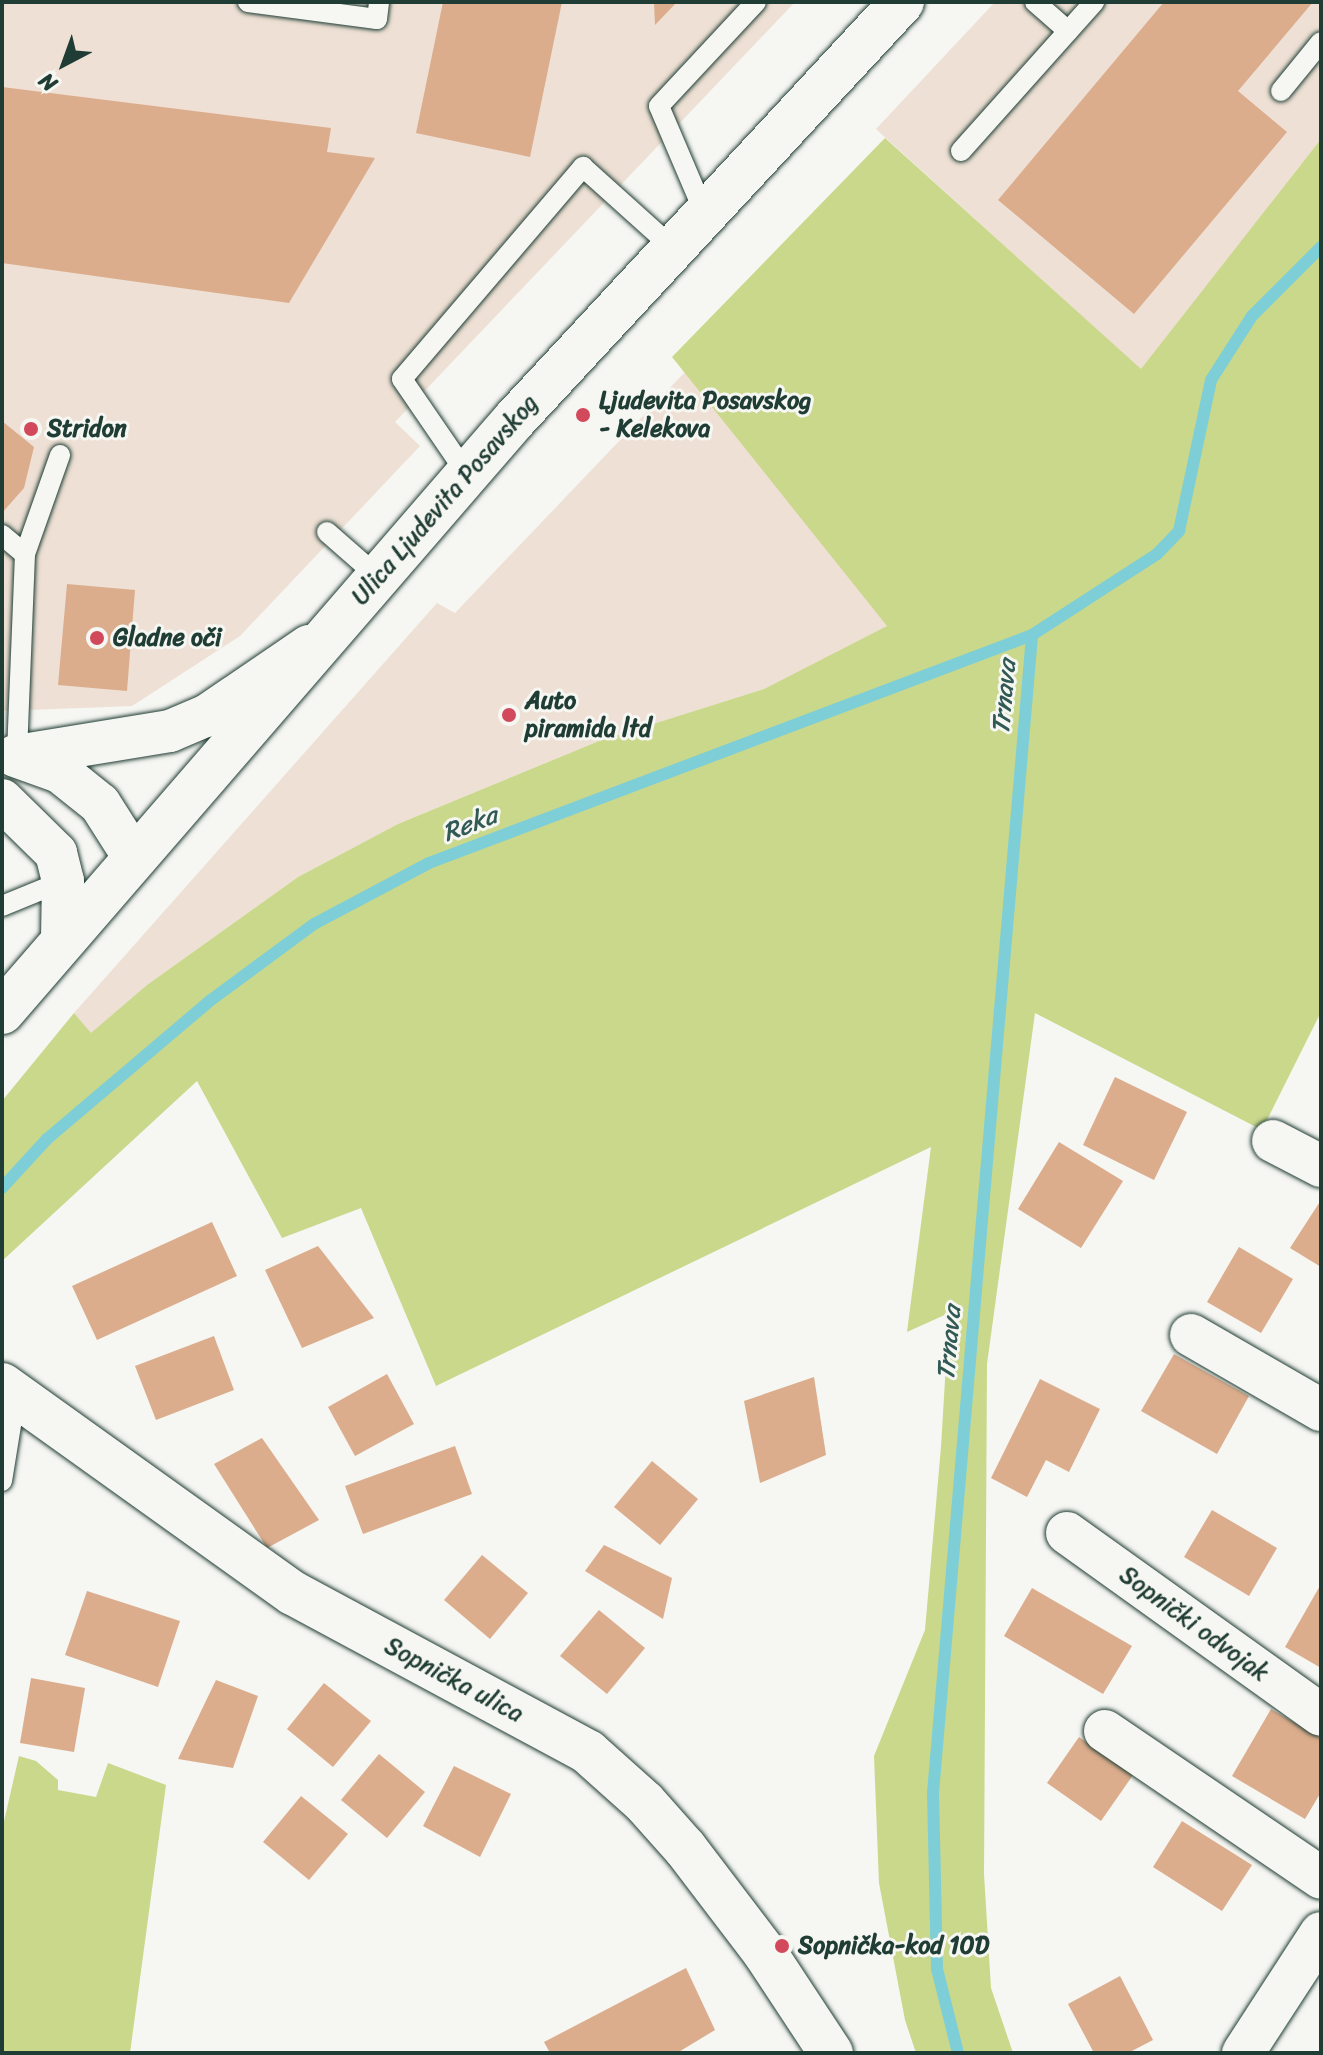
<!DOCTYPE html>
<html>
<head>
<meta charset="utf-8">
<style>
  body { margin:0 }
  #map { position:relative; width:1323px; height:2055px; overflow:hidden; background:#f6f6f2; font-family:Sriracha,sans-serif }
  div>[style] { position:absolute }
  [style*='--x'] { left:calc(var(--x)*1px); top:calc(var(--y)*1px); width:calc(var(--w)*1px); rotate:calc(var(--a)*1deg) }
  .built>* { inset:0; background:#eee0d4 }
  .green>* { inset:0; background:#c9d88b }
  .stream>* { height:12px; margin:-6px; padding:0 6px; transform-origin:6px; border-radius:6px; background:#7eced7 }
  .building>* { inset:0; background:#dbad8d }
  .roads { filter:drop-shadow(0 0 2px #1f3d34) drop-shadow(0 0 2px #1f3d34) }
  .service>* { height:20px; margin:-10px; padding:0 10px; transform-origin:10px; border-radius:10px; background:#f6f6f2 }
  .minor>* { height:42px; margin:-21px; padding:0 21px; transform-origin:21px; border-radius:21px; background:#f6f6f2 }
  .tertiary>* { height:44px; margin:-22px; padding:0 22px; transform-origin:22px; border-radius:22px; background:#f6f6f2 }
  .secondary>* { height:44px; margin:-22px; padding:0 22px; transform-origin:22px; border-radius:22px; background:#f6f6f2 }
  .dots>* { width:22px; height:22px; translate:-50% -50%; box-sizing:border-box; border:4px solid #f6f6f2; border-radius:50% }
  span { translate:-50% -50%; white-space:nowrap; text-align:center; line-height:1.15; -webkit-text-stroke:6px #f6f6f2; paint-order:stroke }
  .poi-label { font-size:24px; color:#1f3d34; font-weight:700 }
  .left { translate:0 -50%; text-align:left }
  .street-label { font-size:24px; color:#1f3d34 }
  .water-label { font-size:26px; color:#325a55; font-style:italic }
  .frame { position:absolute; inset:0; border:4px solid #1f3d34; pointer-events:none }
  .north { position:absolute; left:24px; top:24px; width:80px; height:80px; -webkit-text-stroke:6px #f6f6f2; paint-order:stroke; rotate:221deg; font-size:22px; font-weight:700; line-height:32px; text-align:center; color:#1f3d34 }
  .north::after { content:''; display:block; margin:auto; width:28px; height:36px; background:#1f3d34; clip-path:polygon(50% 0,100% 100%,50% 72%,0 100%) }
</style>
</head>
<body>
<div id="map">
  <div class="built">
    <i style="clip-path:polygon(2px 2px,795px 2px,395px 422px,420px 446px,240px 636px,132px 706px,2px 711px)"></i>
    <i style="clip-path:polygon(995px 2px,1321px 2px,1321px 139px,1141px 370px,876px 129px)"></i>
    <i style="clip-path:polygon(685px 372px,888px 626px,764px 689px,599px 741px,398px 824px,298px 877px,147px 985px,91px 1034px,74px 1013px,437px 603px,455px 613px)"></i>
  </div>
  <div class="green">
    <i style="clip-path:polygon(885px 138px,1141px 369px,1321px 139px,1321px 1012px,1262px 1130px,1035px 1013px,987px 1364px,984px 1874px,991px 1988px,1013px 2053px,916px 2053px,905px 2020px,879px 1883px,874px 1756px,925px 1630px,941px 1447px,949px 1313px,907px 1332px,931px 1147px,436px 1386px,361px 1208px,282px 1238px,197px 1081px,2px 1261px,2px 1101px,74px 1013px,91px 1033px,147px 985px,298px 877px,398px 824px,599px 741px,764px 689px,887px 626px,672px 357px)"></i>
    <i style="clip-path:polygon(19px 1756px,36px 1761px,58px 1780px,58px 1790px,96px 1797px,108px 1763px,166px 1785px,130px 2053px,2px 2053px,2px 1830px)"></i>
  </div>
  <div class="stream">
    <i style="--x:2;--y:1188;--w:67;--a:-47.4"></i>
    <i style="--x:47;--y:1139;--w:215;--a:-40.3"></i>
    <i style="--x:211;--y:1000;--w:128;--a:-36.4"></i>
    <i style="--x:314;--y:924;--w:130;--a:-27.9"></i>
    <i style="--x:429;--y:863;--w:645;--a:-20.71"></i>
    <i style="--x:1032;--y:635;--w:149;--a:-32.9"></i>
    <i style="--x:1157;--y:554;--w:32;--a:-46"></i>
    <i style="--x:1179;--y:531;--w:154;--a:-78"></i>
    <i style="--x:1211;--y:380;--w:76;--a:-57.4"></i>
    <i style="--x:1252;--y:316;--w:98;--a:-45"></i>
    <i style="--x:958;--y:2053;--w:87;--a:-104"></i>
    <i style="--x:937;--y:1969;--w:176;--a:-91.3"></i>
    <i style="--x:933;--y:1793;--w:1162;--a:-85.11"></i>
  </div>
  <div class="building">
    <i style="clip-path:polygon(443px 2px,562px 2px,530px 157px,416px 133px)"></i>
    <i style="clip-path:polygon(654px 2px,677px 2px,655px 25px)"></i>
    <i style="clip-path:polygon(1164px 2px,1313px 2px,1238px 91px,1287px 132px,1134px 314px,998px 200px)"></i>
    <i style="clip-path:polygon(2px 87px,331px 128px,327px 152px,375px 158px,289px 303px,2px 263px)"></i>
    <i style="clip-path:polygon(2px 421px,34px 447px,24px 488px,2px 513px)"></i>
    <i style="clip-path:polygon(67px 584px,135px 590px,127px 691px,58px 685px)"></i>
    <i style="clip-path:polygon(1115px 1077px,1187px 1112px,1154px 1180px,1083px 1145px)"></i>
    <i style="clip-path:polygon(1059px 1142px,1123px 1181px,1081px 1248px,1018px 1209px)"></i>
    <i style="clip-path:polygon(1321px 1200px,1321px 1267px,1290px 1248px)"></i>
    <i style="clip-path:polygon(212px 1222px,237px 1276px,97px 1340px,72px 1286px)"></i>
    <i style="clip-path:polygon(318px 1246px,374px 1318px,302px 1348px,265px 1270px)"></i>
    <i style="clip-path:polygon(1239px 1247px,1293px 1279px,1261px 1333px,1207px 1302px)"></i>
    <i style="clip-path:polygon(214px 1336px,234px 1390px,156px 1420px,135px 1366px)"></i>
    <i style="clip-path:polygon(1174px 1354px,1249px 1396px,1217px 1454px,1141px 1411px)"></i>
    <i style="clip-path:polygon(387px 1374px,414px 1424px,355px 1456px,328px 1407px)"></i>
    <i style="clip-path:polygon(814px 1377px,826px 1455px,760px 1483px,744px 1401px)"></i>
    <i style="clip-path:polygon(1040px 1379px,1100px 1409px,1069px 1472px,1046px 1460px,1027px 1497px,991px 1478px)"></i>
    <i style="clip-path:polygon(262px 1438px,319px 1520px,267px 1548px,214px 1464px)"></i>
    <i style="clip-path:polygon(455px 1446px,472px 1494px,363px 1534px,345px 1486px)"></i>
    <i style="clip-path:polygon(652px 1461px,698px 1499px,660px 1545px,614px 1507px)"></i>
    <i style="clip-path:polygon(1212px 1510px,1277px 1548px,1249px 1596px,1184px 1557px)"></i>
    <i style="clip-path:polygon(604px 1545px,672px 1578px,663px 1619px,585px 1571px)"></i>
    <i style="clip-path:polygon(482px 1555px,528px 1593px,490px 1639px,444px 1600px)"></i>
    <i style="clip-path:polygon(1321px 1584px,1321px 1668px,1285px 1647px)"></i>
    <i style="clip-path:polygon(1032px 1588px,1132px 1646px,1103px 1694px,1004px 1636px)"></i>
    <i style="clip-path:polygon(87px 1591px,180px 1621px,158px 1687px,65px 1655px)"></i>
    <i style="clip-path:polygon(599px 1610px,645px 1648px,607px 1694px,560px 1656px)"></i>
    <i style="clip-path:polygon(31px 1678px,85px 1688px,74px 1752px,20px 1743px)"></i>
    <i style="clip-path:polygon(216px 1680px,258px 1696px,233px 1768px,178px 1759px)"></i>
    <i style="clip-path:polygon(324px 1683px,371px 1721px,333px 1767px,287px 1729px)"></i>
    <i style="clip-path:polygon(1271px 1709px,1321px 1738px,1321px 1792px,1305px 1819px,1232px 1776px)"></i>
    <i style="clip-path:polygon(1079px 1737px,1133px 1775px,1101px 1821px,1047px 1783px)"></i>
    <i style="clip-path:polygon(379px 1754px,425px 1792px,387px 1838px,341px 1800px)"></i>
    <i style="clip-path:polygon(454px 1766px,511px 1794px,480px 1857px,423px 1826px)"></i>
    <i style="clip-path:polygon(301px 1796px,348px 1834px,309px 1880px,263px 1842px)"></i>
    <i style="clip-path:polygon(1182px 1821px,1252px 1865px,1222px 1911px,1153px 1867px)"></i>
    <i style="clip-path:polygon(686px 1968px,715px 2030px,677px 2053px,550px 2053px,544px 2042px)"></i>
    <i style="clip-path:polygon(1120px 1976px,1153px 2040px,1128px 2053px,1094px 2053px,1068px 2004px)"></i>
  </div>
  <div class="roads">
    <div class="service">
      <i style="--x:248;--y:2;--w:130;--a:7.5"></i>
      <i style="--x:377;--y:19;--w:17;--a:-83"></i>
      <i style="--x:1035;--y:2;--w:44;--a:41.3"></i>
      <i style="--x:1281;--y:91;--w:63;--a:-50.8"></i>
      <i style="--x:961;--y:151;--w:200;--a:-48.2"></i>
      <i style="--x:705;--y:214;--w:117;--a:-113.1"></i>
      <i style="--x:659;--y:106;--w:142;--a:-47"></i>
      <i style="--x:467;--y:474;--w:115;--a:-124.4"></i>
      <i style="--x:402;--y:379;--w:279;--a:-49.5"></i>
      <i style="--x:583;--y:167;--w:121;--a:42"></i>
      <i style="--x:327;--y:532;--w:67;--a:41.3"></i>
      <i style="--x:2;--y:535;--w:30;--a:40"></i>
      <i style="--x:25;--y:554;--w:202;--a:92.3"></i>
      <i style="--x:25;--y:554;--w:105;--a:-70.5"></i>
      <i style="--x:2;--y:906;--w:66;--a:-22.3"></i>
      <i style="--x:2;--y:1481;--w:87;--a:-80.8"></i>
    </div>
    <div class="minor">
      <i style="--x:15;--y:756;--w:48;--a:19.6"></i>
      <i style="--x:60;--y:772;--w:51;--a:38.7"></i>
      <i style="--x:100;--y:804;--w:62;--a:57.6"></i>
      <i style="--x:17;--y:756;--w:155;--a:-9.3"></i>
      <i style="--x:170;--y:731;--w:39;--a:-23"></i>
      <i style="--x:206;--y:716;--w:125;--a:-34.2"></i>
      <i style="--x:2;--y:800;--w:76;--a:44.5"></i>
      <i style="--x:56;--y:853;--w:29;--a:76"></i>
      <i style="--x:63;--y:881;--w:58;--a:91"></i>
      <i style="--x:1273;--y:1141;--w:54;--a:27.5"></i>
      <i style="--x:1191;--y:1335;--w:150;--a:30"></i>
      <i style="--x:1067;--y:1533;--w:312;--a:35.6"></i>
      <i style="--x:1105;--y:1731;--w:261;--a:34.2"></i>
      <i style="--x:1243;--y:2053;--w:143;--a:-57"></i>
    </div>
    <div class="tertiary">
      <i style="--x:2;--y:1385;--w:358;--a:35.6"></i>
      <i style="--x:293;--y:1593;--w:335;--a:28.3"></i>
      <i style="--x:588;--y:1752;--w:75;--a:41.8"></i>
      <i style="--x:644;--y:1802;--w:62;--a:48.3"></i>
      <i style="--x:685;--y:1848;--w:132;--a:52.7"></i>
      <i style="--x:765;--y:1953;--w:120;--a:56.6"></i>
    </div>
    <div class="secondary">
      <i style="--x:2;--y:1012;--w:784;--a:-49.14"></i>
      <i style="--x:515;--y:419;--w:569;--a:-47.14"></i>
    </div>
  </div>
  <div class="dots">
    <i style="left:583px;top:415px;background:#d1495b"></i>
    <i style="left:31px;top:429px;background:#d1495b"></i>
    <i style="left:97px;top:638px;background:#d1495b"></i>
    <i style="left:509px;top:715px;background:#d1495b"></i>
    <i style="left:782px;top:1946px;background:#d1495b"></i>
  </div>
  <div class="poi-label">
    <span class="left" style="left:599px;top:415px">Ljudevita Posavskog<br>- Kelekova</span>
    <span class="left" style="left:47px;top:429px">Stridon</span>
    <span class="left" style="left:113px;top:638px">Gladne oči</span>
    <span class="left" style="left:525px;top:715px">Auto<br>piramida ltd</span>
    <span class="left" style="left:798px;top:1946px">Sopnička-kod 10D</span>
  </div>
  <div class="street-label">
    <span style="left:445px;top:500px;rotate:-49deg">Ulica Ljudevita Posavskog</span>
    <span style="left:1194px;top:1624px;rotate:36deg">Sopnički odvojak</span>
    <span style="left:454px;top:1680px;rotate:28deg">Sopnička ulica</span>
  </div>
  <div class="water-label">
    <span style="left:1004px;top:697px;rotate:-85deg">Trnava</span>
    <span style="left:470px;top:824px;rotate:-21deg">Reka</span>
    <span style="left:949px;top:1343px;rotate:-85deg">Trnava</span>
  </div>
  <div class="frame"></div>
  <div class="north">N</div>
</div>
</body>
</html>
